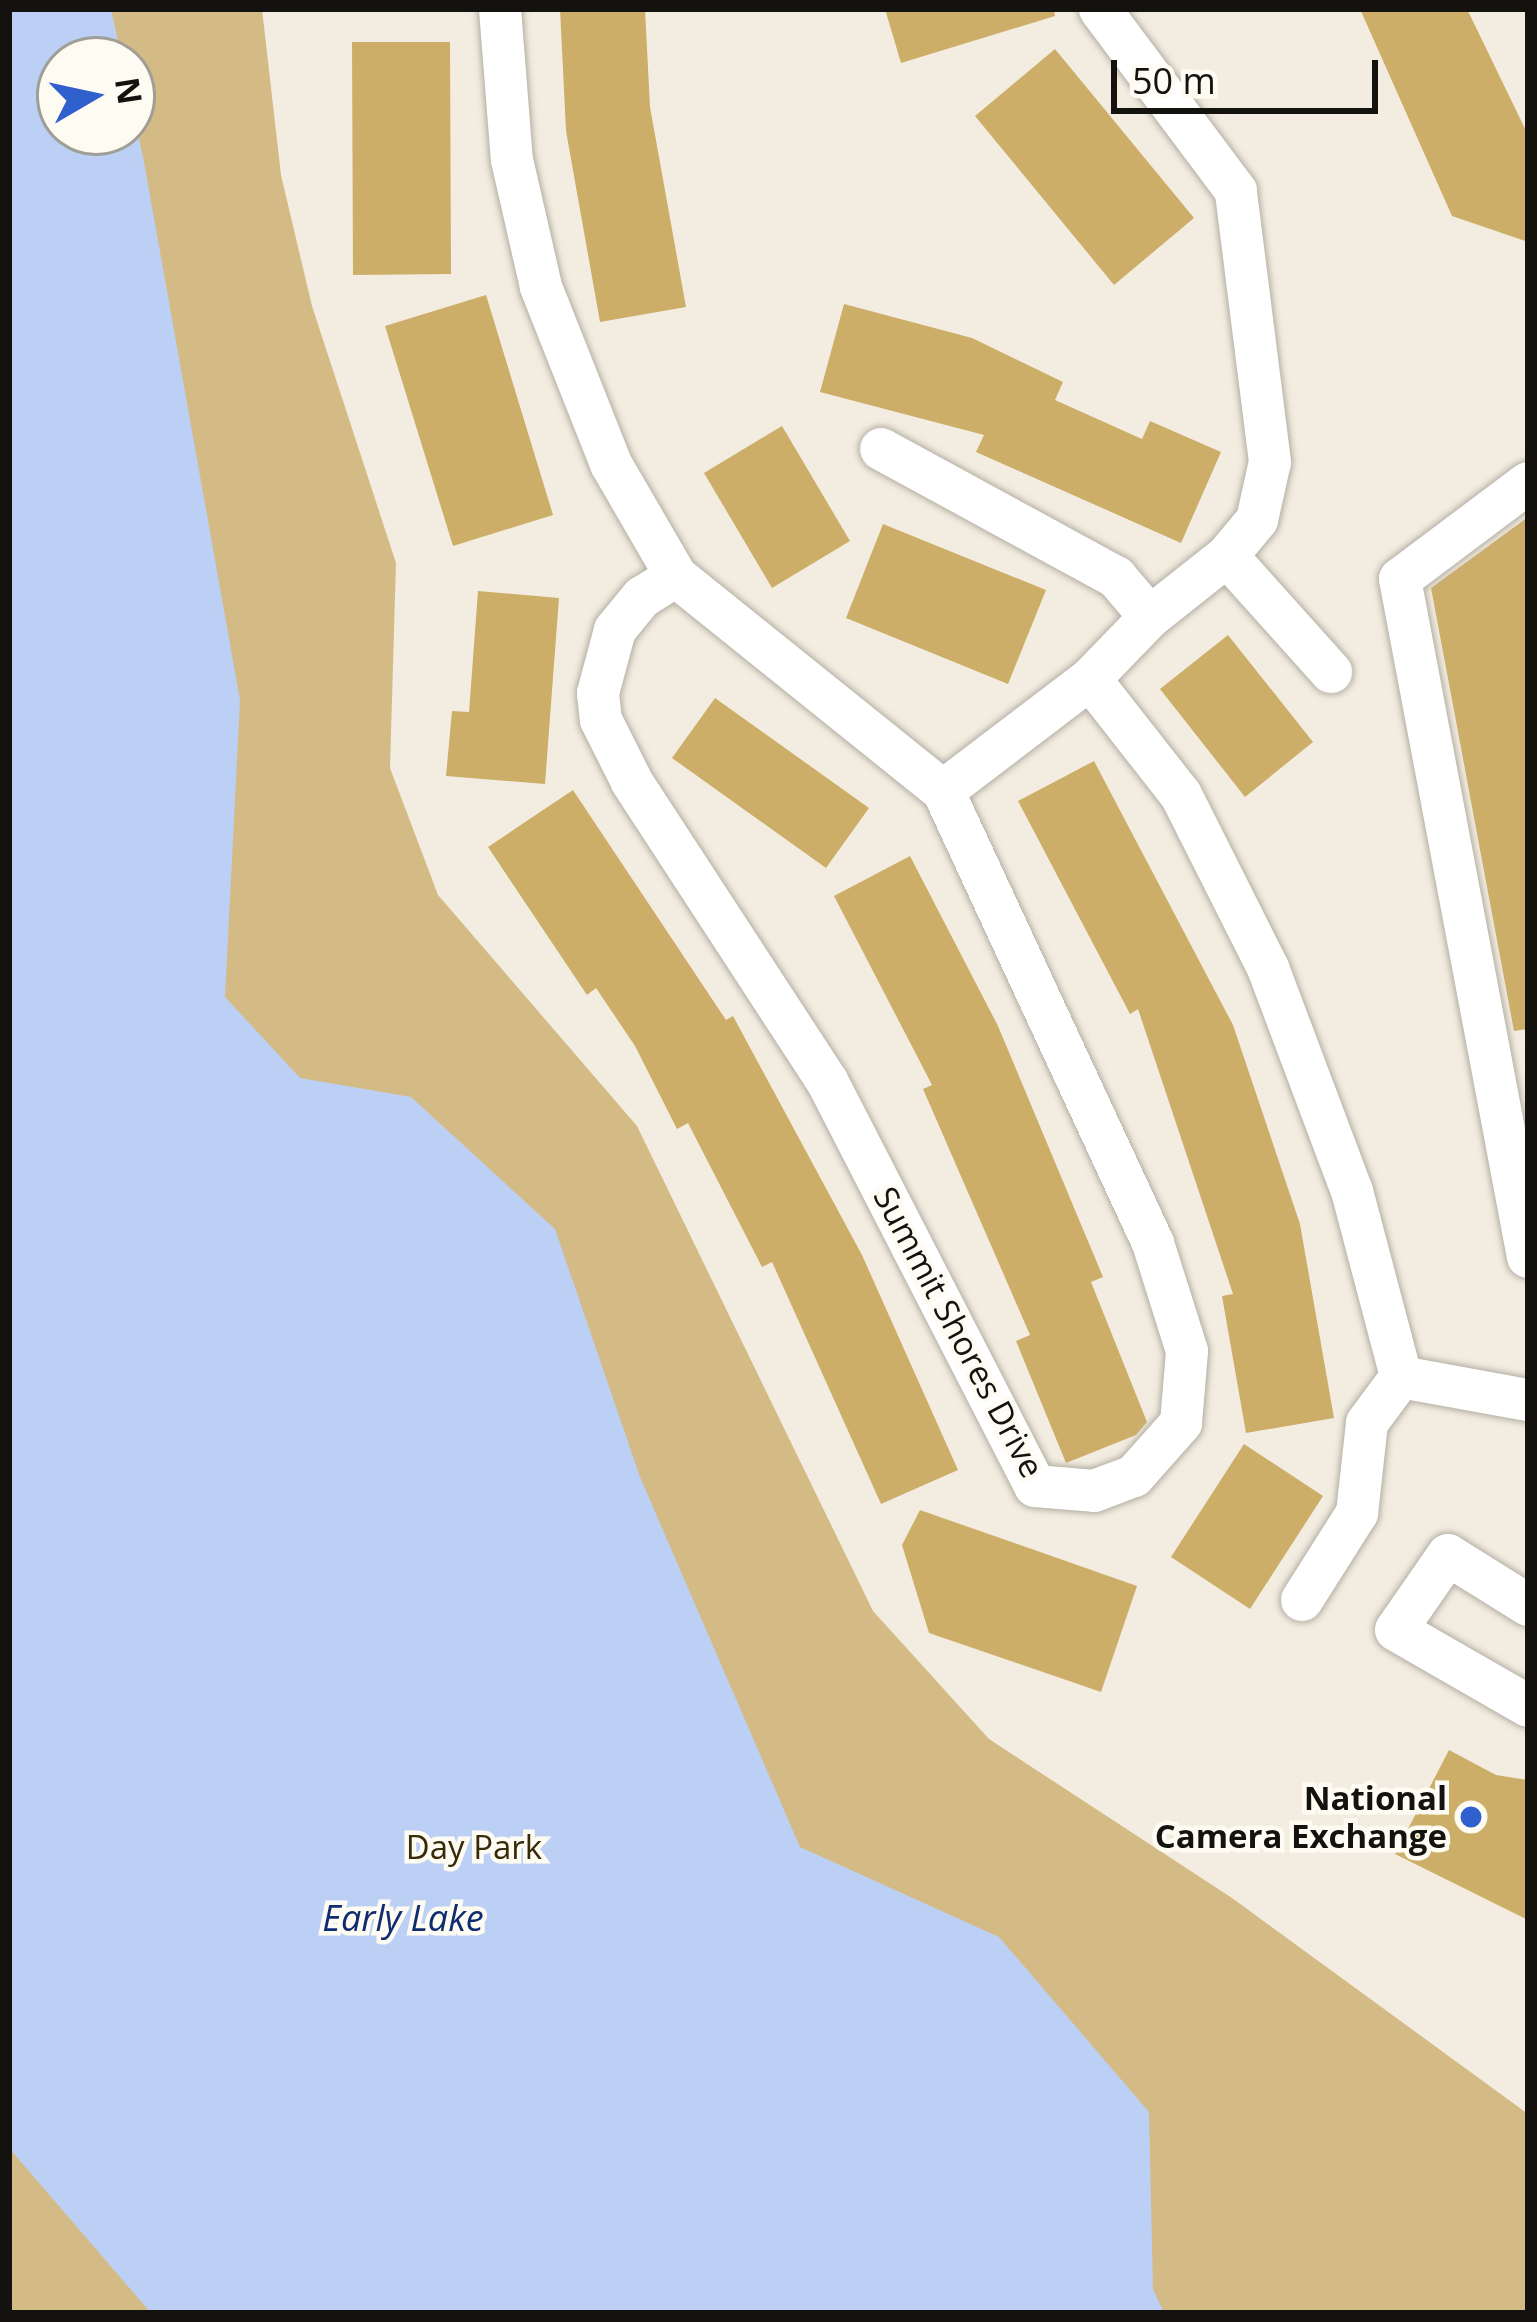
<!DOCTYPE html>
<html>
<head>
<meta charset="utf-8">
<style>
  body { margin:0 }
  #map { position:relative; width:1537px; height:2322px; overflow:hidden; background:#f3ede1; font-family:"Open Sans",sans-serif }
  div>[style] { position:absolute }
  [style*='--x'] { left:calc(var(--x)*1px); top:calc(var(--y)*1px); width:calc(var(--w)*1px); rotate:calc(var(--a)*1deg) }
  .green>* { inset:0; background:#d4bb85 }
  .water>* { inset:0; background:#bccff5 }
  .building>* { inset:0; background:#cdae69 }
  .roads { filter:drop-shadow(0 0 3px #b5afa4) drop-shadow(0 0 3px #b5afa4) }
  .minor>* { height:42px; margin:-21px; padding:0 21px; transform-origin:21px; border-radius:21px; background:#fff }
  .dots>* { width:33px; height:33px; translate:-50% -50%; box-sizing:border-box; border:6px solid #fefbf3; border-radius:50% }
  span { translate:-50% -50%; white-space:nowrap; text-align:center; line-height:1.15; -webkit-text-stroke:9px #fefbf3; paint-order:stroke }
  .street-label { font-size:33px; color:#14120e }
  .poi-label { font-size:33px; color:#14120e; font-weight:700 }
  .right { translate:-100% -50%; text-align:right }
  .park-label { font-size:33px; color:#372a0a }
  .water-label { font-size:36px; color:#0f2c71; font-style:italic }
  .frame { position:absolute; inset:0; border:12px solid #14120e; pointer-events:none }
  .north { position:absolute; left:36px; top:36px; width:120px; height:120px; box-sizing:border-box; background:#fefbf3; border:3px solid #a09e97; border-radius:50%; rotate:81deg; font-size:33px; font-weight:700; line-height:48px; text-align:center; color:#14120e }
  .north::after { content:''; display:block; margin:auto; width:42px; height:54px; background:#305fce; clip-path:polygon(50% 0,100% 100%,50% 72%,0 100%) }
  .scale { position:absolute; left:1111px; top:60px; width:267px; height:54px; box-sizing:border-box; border:6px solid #14120e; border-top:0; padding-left:15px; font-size:36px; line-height:42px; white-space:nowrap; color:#14120e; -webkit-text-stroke:9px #fefbf3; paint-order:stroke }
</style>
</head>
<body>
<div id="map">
  <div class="green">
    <i style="clip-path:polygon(evenodd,9px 9px,262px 9px,281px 175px,312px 306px,396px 563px,390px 768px,438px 895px,637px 1126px,873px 1611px,989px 1739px,1232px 1898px,1528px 2114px,1528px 2313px,9px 2313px,9px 9px,60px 60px,132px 60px,132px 132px,60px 132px,60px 60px)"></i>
  </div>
  <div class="water">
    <i style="clip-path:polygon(9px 9px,111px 9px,122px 60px,60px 60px,60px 132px,132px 132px,132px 106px,144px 162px,240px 700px,225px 997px,300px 1078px,411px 1097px,555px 1229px,640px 1477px,800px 1847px,999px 1937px,1149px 2112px,1153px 2289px,1164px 2313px,151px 2313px,9px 2148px)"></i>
  </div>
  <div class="building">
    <i style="clip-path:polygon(560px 9px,645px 9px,650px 107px,686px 307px,600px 322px,566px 131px)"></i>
    <i style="clip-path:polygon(885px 9px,1054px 9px,1055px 16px,901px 63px)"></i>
    <i style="clip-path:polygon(1360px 9px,1467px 9px,1528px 135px,1528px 242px,1452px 216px)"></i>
    <i style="clip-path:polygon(352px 42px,450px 42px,451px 274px,353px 275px)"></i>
    <i style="clip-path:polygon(1055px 49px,1194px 218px,1114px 285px,975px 116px)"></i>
    <i style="clip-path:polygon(486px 295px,553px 515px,453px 546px,385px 326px)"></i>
    <i style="clip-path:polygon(844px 304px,972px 338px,1063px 382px,1055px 400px,1142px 439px,1150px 421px,1221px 452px,1181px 543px,976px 452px,984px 435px,820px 392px)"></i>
    <i style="clip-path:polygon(782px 426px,850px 541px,772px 588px,704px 473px)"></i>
    <i style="clip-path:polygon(1528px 517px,1528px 1029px,1514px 1031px,1431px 588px)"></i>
    <i style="clip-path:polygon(883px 524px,1046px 590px,1008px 684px,846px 618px)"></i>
    <i style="clip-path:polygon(478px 591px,559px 598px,545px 784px,446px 776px,452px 711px,469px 712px)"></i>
    <i style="clip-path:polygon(1228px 635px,1313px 742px,1245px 797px,1160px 689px)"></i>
    <i style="clip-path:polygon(715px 698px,869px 808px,826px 868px,672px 758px)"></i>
    <i style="clip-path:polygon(1094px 761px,1233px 1025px,1300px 1224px,1334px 1418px,1246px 1433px,1222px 1296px,1233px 1294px,1138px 1009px,1130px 1014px,1018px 801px)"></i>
    <i style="clip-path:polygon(573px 790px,726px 1020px,733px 1016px,862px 1255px,958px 1470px,881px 1504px,772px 1262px,762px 1267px,688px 1123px,677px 1129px,635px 1046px,596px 988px,587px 995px,488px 847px)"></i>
    <i style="clip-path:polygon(910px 856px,998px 1026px,1103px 1277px,1091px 1282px,1147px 1422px,1136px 1435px,1066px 1463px,1016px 1341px,1030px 1335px,923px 1089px,932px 1085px,834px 896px)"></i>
    <i style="clip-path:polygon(1244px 1444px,1323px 1496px,1250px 1609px,1171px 1557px)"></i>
    <i style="clip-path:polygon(920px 1510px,1137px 1586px,1101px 1692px,929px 1633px,902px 1545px)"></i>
    <i style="clip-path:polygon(1449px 1750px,1496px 1775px,1528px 1780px,1528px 1920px,1395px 1854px)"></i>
  </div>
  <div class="roads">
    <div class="minor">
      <i style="--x:500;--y:9;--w:151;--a:85.5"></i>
      <i style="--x:512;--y:160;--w:130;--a:77.1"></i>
      <i style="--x:541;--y:287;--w:190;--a:68.4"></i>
      <i style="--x:611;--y:464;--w:129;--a:59.9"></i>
      <i style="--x:676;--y:576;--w:40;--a:148"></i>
      <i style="--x:642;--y:597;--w:43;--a:129.3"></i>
      <i style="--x:615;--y:630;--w:65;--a:105.1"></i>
      <i style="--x:598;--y:693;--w:27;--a:84"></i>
      <i style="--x:601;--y:720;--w:69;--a:63.4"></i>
      <i style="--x:632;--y:782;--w:357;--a:56.9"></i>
      <i style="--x:827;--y:1081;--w:455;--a:62.8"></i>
      <i style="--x:1035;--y:1486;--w:59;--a:4.8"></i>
      <i style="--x:1094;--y:1491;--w:43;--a:-20.6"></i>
      <i style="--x:1134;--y:1476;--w:71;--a:-48.4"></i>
      <i style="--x:1181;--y:1423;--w:72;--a:-85.2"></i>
      <i style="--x:1187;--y:1351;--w:113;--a:-107.5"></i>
      <i style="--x:1153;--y:1243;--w:498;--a:-114.9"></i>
      <i style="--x:943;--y:791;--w:343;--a:-141.2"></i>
      <i style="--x:881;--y:449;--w:268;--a:28.6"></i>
      <i style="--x:1116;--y:577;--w:52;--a:49.6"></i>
      <i style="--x:1528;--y:483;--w:160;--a:143.1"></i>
      <i style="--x:1400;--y:579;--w:690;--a:79.31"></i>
      <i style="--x:1227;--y:556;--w:156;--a:48.1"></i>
      <i style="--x:1090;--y:679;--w:147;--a:51.9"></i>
      <i style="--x:1181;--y:795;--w:194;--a:63.3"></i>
      <i style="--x:1268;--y:968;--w:238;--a:69.4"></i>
      <i style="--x:1352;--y:1191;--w:192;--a:75.2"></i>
      <i style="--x:1401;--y:1377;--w:57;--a:126.5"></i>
      <i style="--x:1367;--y:1423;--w:91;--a:96.3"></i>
      <i style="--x:1357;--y:1513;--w:103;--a:122.3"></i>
      <i style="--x:943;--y:791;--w:185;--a:-37.3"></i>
      <i style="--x:1090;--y:679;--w:86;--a:-45.9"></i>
      <i style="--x:1150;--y:617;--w:98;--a:-38.4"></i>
      <i style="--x:1227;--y:556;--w:47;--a:-50.2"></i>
      <i style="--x:1257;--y:520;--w:59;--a:-77.4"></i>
      <i style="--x:1270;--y:462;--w:273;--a:-97.2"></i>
      <i style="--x:1236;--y:191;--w:227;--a:-126.8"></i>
      <i style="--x:1401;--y:1377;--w:129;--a:10.3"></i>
      <i style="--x:1528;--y:1605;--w:94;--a:-148"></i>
      <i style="--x:1448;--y:1555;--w:91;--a:124.7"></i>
      <i style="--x:1396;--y:1630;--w:152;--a:29.9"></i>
    </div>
  </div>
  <div class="dots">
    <i style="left:1471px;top:1817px;background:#305fce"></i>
  </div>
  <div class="street-label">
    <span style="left:959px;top:1332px;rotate:62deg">Summit Shores Drive</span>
  </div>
  <div class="poi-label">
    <span class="right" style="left:1447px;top:1817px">National<br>Camera Exchange</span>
  </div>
  <div class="park-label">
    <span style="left:474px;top:1847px">Day Park</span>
  </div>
  <div class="water-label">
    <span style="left:403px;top:1918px">Early Lake</span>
  </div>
  <div class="frame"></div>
  <div class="north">N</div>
  <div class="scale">50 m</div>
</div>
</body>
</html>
